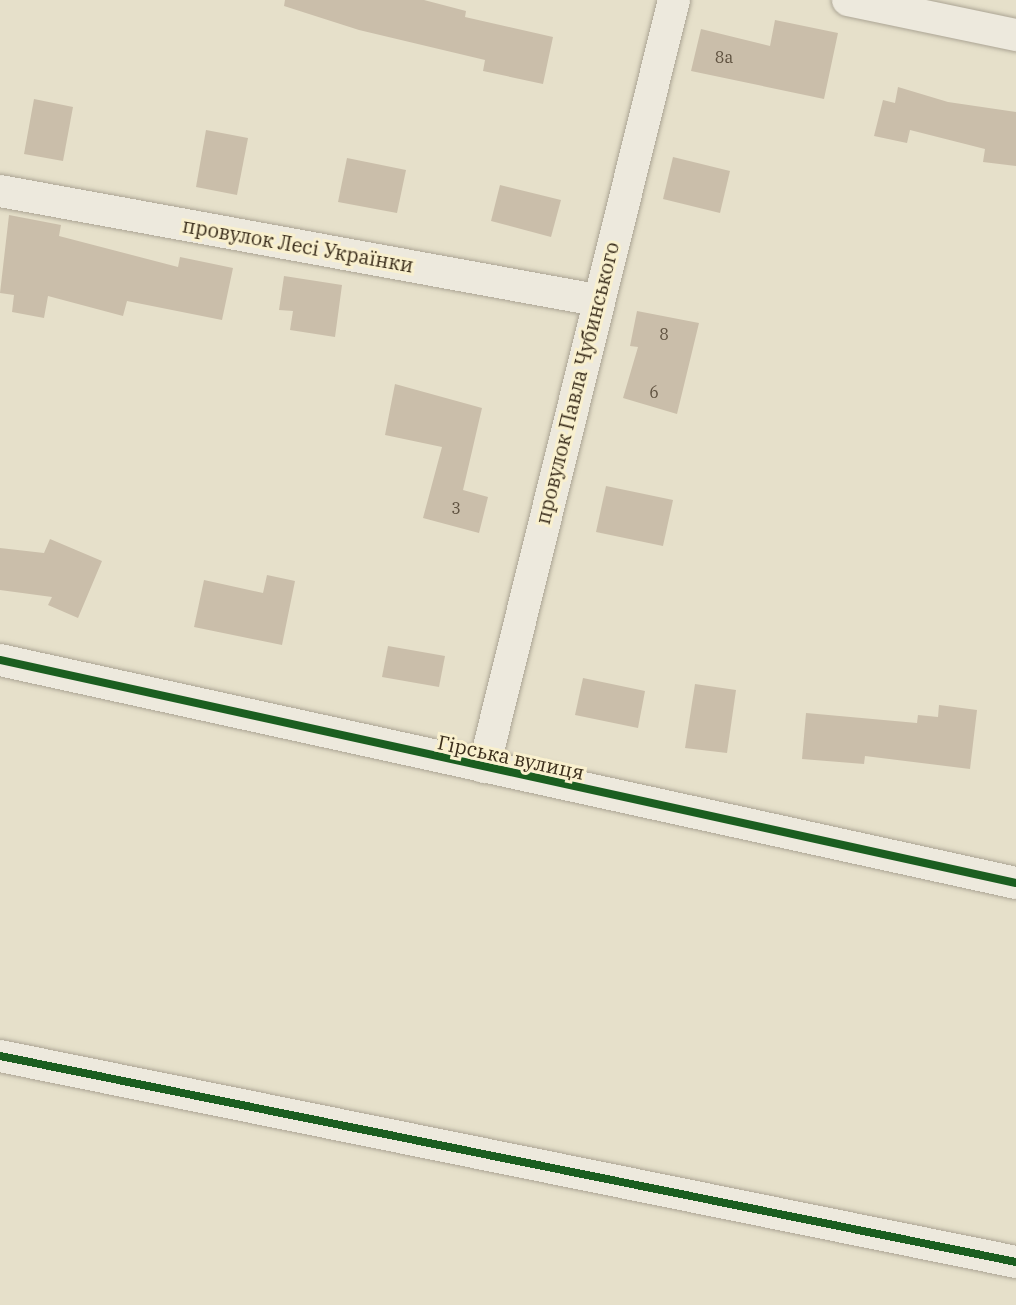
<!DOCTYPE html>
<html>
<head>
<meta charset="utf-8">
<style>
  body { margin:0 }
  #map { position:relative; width:1016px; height:1305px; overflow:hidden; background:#e6e0ca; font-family:"IBM Plex Serif",serif }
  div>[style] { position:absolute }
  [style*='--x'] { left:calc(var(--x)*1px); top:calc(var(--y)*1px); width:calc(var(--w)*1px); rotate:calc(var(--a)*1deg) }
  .building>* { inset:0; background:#cabeaa }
  .roads { filter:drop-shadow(0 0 2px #aba494) drop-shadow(0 0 2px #aba494) }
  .street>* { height:32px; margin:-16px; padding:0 16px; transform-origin:16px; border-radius:16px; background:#ede9dd }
  .cycleway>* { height:8px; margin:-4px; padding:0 4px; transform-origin:4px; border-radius:4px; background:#1b5e20 }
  span { translate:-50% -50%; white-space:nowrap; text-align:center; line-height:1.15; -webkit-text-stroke:6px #f9f0ce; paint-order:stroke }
  .number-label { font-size:16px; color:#5e513f }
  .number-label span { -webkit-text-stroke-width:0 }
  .street-label { font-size:20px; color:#3a2d1b }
</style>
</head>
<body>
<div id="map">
  <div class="building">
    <i style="clip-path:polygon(285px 0,424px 0,466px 11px,465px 17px,553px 37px,543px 84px,483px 71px,485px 60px,359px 30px,284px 6px)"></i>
    <i style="clip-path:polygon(775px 20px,838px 33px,824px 99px,691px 71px,701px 29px,770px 46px)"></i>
    <i style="clip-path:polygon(898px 87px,948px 102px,1016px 112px,1016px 166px,983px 162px,985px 149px,910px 130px,907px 143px,874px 136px,883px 100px,895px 103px)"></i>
    <i style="clip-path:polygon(34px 99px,73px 107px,63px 161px,24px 154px)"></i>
    <i style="clip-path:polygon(206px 130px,248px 138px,237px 195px,196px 187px)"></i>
    <i style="clip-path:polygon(673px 157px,730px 171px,720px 213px,663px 199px)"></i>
    <i style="clip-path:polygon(347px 158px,406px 170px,397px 213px,338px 202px)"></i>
    <i style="clip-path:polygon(500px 185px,561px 200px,551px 237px,491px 221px)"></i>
    <i style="clip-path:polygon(9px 215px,61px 225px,59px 236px,178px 267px,180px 257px,233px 268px,222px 320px,127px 301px,123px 316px,48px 296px,44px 318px,12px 312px,14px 295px,0 293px)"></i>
    <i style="clip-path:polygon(284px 276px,342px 285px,335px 337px,290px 330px,293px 311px,279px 310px)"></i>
    <i style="clip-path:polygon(637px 311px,699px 323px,677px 414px,623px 398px,638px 347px,630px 346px)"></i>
    <i style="clip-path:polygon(395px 384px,482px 408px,463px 490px,488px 497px,479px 533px,423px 518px,442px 447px,385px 435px)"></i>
    <i style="clip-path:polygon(606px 486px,673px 500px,663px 546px,596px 532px)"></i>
    <i style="clip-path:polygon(50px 539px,102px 561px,78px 618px,48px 605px,52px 597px,0 590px,0 548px,44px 553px)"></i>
    <i style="clip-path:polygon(267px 575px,295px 581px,282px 645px,194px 627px,204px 580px,263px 593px)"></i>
    <i style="clip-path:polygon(388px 646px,445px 656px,439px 687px,382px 677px)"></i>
    <i style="clip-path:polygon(583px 678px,645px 691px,638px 728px,575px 715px)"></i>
    <i style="clip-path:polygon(695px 684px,736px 690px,727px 753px,685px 748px)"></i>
    <i style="clip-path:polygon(939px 705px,977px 710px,970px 769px,865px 756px,864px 764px,802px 759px,806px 713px,917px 723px,918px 715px,938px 717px)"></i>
  </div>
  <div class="roads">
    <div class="street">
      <i style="--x:848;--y:0;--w:172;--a:11.8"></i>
      <i style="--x:0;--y:191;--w:606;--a:10.36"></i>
      <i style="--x:0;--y:660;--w:1040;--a:12.38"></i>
      <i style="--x:484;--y:767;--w:790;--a:-76.09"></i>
      <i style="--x:0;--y:1056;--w:1037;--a:11.46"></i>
    </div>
  </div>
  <div class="cycleway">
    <i style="--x:0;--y:660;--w:1040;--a:12.38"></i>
    <i style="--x:0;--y:1056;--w:1037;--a:11.46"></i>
  </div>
  <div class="number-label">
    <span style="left:724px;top:57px">8а</span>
    <span style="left:664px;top:334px">8</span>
    <span style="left:654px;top:392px">6</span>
    <span style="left:456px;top:508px">3</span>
  </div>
  <div class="street-label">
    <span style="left:298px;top:245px;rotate:10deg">провулок Лесі Українки</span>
    <span style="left:577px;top:383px;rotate:-76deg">провулок Павла Чубинського</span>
    <span style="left:511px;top:757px;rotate:12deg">Гірська вулиця</span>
  </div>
</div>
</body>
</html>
